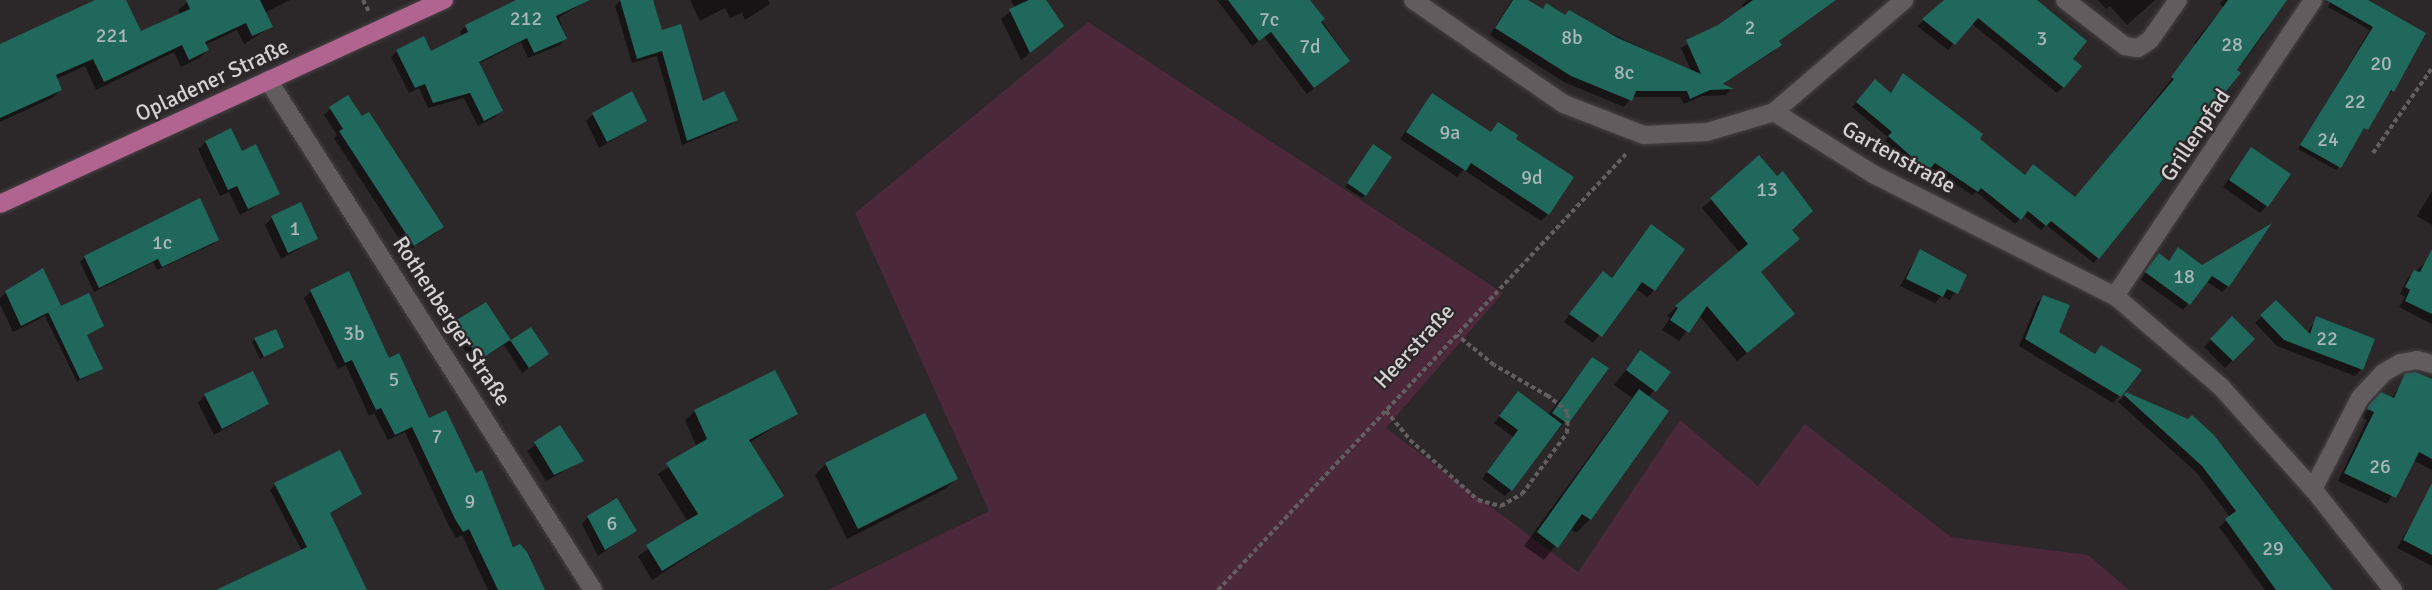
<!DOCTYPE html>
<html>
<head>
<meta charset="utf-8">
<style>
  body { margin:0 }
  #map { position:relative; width:2432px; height:590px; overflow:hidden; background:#2c2729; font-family:Signika,sans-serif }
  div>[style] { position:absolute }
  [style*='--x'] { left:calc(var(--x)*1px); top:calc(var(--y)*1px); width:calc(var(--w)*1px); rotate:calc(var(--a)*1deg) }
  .green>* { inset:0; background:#4c283b }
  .shadow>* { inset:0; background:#0007 }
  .building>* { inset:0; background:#20675c }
  .path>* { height:4px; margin-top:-2px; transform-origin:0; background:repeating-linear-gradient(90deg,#635e60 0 4.5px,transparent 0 7.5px) }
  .roads { filter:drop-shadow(0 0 2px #464244) drop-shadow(0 0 2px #464244) }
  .minor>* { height:18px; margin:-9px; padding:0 9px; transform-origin:9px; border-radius:9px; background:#625c5f }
  .major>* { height:18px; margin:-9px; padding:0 9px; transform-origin:9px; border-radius:9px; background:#b26490 }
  span { translate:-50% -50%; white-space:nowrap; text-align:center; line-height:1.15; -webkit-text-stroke:4.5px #2c2729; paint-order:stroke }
  .number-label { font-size:20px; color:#a8b7b6 }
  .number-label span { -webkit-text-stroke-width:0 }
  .street-label { font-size:22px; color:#d6d2d4 }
</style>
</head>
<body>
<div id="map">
  <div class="green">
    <i style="clip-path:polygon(1088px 22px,1503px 293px,1386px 428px,1578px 572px,1680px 420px,1758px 486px,1805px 424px,1951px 537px,2088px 555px,2129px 590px,828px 590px,989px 511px,855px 213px)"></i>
  </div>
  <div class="shadow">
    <i style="clip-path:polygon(98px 0,124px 0,140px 33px,181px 15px,178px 10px,190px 0,290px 0,264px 13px,271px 27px,244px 44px,237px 30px,205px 45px,208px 50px,199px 58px,181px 67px,174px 52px,96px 90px,85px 66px,56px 79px,61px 90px,52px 98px,0 122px,0 45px)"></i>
    <i style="clip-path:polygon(520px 0,589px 0,559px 17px,565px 39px,560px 45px,528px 58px,521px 42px,478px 64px,501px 111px,495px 117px,478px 126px,464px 98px,428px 108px,419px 88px,409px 93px,391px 57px,397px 51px,431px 53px,463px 37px,460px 32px,466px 26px)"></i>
    <i style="clip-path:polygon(621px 0,651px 0,660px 32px,702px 103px,736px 120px,730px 125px,682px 145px,657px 56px,632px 63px,615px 6px)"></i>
    <i style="clip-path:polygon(690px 0,768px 0,770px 4px,745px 20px,742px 13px,730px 18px,725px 8px,700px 21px)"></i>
    <i style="clip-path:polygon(1011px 0,1044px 0,1053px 34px,1021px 60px,1001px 19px,1015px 8px)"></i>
    <i style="clip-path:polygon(1217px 0,1310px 3px,1349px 60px,1307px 94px,1264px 37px,1252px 46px)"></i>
    <i style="clip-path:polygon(1512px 0,1525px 0,1542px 10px,1547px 5px,1578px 25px,1583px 20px,1691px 71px,1681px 48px,1719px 27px,1744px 8px,1742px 5px,1747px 0,1819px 0,1824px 7px,1778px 42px,1774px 51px,1722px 85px,1731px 89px,1726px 95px,1702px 96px,1684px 104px,1680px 97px,1632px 97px,1624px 107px,1564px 82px,1490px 35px)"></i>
    <i style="clip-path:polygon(1952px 0,2035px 0,2071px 59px,2063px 87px,2057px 93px,1971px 23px,1948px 50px,1917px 26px)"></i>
    <i style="clip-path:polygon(2098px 0,2155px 0,2127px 25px,2110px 6px,2106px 9px)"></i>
    <i style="clip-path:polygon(2223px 0,2285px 0,2260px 31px,2264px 34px,2094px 263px,2046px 225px,2041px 230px,2023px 215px,2015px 224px,1976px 192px,1972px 195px,1930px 167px,1922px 175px,1885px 141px,1888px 137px,1852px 107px,1871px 86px,1890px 94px,1903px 75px,2024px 176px,2075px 199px,2198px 46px,2194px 43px,2223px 7px,2220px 4px)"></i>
    <i style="clip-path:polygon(2332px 0,2365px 0,2393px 91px,2387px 94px,2336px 170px,2298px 149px,2370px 30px,2328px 7px)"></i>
    <i style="clip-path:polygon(1432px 95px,1490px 133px,1498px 124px,1514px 139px,1548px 214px,1541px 221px,1464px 170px,1457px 177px,1400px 139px)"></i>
    <i style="clip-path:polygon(330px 109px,442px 227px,436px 233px,407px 251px,334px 138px,337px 135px,324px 115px)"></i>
    <i style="clip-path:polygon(593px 114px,645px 121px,599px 148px,586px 121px)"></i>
    <i style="clip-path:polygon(206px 142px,241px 153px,278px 193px,240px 215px,229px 192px,220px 196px,198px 149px)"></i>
    <i style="clip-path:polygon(2251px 149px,2267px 206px,2260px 213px,2223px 187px)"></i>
    <i style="clip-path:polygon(1370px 150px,1365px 195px,1362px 198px,1345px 187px)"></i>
    <i style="clip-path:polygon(1759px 158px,1791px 230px,1798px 239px,1760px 273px,1784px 323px,1737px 361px,1699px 315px,1679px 341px,1662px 330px,1670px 318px,1667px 316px,1676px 307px,1740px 253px,1702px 208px)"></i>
    <i style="clip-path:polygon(2432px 191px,2432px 225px,2417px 216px)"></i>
    <i style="clip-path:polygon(199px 201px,217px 239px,213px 244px,157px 270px,153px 262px,94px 292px,80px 262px,84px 258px)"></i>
    <i style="clip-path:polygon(272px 218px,316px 239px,281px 259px,265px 225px)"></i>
    <i style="clip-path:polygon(1644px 233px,1654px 290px,1647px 297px,1635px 288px,1593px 343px,1564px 322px,1596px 280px,1611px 279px)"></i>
    <i style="clip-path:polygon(2178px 249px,2228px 286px,2222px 292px,2206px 281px,2183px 310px,2140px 279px,2159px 255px,2168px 262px)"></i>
    <i style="clip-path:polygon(1921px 250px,1965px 275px,1950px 300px,1941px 296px,1935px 303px,1900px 286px)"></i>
    <i style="clip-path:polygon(2425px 263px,2432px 268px,2432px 324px,2399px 307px,2405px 297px,2400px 294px,2408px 278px)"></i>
    <i style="clip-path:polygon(42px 270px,55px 311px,102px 326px,85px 336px,101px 369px,77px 382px,45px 316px,13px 332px,0 304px,0 298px,20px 281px)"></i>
    <i style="clip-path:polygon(311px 291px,388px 360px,543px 590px,488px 590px,462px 535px,456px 538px,449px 526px,405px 432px,388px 440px,374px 413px,369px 416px,346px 365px,338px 369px,304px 298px)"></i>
    <i style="clip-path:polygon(2044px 296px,2057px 332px,2094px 354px,2101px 347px,2139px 370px,2113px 403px,2019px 346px,2037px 303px)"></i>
    <i style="clip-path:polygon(2276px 302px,2307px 333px,2317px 318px,2361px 369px,2355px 376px,2277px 346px,2255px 323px)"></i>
    <i style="clip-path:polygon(486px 304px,510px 342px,531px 329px,547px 354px,522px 373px,504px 345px,474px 364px,450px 328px)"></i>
    <i style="clip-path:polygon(2232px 318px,2253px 339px,2225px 368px,2204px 347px)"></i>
    <i style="clip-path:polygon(255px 339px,282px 347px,260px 359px,252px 342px)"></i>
    <i style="clip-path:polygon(1640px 352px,1668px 372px,1648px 398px,1667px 411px,1590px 519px,1576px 533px,1570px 528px,1544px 560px,1524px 546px,1632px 398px,1614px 385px)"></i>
    <i style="clip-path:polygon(1592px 359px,1606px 369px,1511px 490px,1505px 496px,1482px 479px,1513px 437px,1494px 423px,1512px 399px,1518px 393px,1548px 415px)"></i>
    <i style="clip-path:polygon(2406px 375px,2432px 437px,2432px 470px,2413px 460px,2387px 504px,2338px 481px,2367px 420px,2361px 417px,2362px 414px,2381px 394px,2391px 399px)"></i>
    <i style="clip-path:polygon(2126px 394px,2188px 421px,2192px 417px,2223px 446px,2333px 590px,2265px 590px,2219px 527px,2230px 517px,2196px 472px,2118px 402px)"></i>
    <i style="clip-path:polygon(205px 395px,268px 404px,214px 435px,198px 403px)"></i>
    <i style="clip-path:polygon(695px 411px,796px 413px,749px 443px,782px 495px,652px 580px,638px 556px,688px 522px,658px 474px,697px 447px,685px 420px)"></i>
    <i style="clip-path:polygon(560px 427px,582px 461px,546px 481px,527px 451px)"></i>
    <i style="clip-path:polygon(826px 464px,956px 479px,945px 489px,847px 539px,815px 475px)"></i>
    <i style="clip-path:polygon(275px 485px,361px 494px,329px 514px,365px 590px,217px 590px,302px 551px,270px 490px)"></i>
    <i style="clip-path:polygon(2421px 507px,2432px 512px,2432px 566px,2397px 548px)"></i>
    <i style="clip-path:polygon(588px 517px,635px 530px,598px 556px,582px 524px)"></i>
  </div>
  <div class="building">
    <i style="clip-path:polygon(95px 0,126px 0,141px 31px,190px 9px,186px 0,260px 0,273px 27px,252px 36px,246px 23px,205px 42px,209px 50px,189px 60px,182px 45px,104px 82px,93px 59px,56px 75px,62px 90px,0 118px,0 44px)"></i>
    <i style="clip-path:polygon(516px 0,590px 0,556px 16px,567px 39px,534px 53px,527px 38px,479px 62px,503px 111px,484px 121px,470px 93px,433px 103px,425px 84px,415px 88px,396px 50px,424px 36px,431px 51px,468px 32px,465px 25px)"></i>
    <i style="clip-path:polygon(620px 0,653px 0,662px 30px,681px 24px,703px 101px,724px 91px,738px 120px,687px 141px,662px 51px,637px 59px)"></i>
    <i style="clip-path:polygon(1029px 0,1046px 0,1064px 26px,1030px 53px,1009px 9px)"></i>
    <i style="clip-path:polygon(1228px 0,1310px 0,1325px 19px,1321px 22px,1350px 61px,1314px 88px,1271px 32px,1259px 41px)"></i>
    <i style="clip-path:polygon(1513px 0,1528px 0,1543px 9px,1546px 3px,1565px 15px,1569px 10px,1618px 38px,1701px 74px,1686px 40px,1718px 25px,1753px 0,1836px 0,1779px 41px,1782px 45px,1723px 84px,1734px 89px,1710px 90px,1690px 99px,1687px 91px,1636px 91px,1632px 101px,1571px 76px,1495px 28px)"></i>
    <i style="clip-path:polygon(1944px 0,2037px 0,2087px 41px,2073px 59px,2082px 66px,2064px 88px,1978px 18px,1955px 45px,1922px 19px)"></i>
    <i style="clip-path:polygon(2228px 0,2287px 0,2237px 70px,2241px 73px,2181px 145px,2184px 147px,2165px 169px,2169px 172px,2099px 259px,2051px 221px,2046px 226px,2028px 211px,2021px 220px,1981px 188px,1978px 192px,1935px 163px,1928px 171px,1888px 136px,1892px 132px,1856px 102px,1875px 79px,1891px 93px,1903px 73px,1983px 134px,1980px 139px,2025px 175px,2033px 164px,2075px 197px,2174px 79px,2171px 77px)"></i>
    <i style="clip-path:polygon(2326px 0,2368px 0,2426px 33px,2394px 92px,2391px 90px,2368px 130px,2364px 128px,2341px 168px,2300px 145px,2373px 27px)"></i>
    <i style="clip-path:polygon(632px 91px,647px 121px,607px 142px,592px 113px)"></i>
    <i style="clip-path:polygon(1432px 93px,1491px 132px,1498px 122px,1518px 135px,1516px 139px,1574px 177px,1549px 215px,1471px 163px,1466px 171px,1406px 132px)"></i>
    <i style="clip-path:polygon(348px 95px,362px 116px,369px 112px,444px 227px,414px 246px,339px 131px,343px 129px,329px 107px)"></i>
    <i style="clip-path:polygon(231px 128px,242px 151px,256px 144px,280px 194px,248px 209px,237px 186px,228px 190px,205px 141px)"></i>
    <i style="clip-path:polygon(1373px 144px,1392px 157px,1366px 196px,1347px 183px)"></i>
    <i style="clip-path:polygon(2251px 147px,2291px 174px,2268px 207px,2229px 180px)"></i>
    <i style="clip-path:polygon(1759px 155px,1777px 176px,1783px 171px,1813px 211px,1792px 230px,1800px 239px,1761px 272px,1795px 314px,1747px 353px,1707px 306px,1689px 333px,1670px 320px,1678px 308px,1675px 306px,1748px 244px,1710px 198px)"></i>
    <i style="clip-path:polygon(200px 198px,219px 240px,162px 267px,158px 259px,99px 288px,84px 256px)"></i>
    <i style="clip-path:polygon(301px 202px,318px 239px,288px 253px,271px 216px)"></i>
    <i style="clip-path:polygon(2272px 223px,2229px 287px,2212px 276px,2190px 305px,2145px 272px,2159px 253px,2169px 261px,2178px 247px,2202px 265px)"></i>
    <i style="clip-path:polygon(1651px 224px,1685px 249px,1655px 291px,1642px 282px,1602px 337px,1569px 314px,1603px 271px,1612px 278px)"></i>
    <i style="clip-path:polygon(1920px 249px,1967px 275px,1958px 294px,1947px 289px,1943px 297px,1906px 279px)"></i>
    <i style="clip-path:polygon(2432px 249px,2432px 314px,2405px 301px,2410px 290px,2405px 287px,2414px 270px,2420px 272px)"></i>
    <i style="clip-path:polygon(43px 268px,61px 306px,21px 326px,5px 291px)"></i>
    <i style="clip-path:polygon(349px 271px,389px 358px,399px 353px,429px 418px,446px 410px,476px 473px,482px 470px,513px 547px,520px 544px,527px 552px,545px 590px,498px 590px,469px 529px,463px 532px,455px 519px,412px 427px,395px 435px,381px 408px,376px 410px,352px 360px,345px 363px,310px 290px)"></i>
    <i style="clip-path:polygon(89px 293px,104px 326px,87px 335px,103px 369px,80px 379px,48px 312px)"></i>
    <i style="clip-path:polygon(2043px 295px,2070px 305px,2059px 332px,2095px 354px,2101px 345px,2142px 370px,2121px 397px,2025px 339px)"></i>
    <i style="clip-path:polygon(2276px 300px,2310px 334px,2316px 316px,2375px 339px,2363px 370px,2284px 340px,2260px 315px)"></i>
    <i style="clip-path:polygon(486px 302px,511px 340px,531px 327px,549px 354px,529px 368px,510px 340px,480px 360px,455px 321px)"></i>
    <i style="clip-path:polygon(2232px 316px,2255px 339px,2233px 361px,2210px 339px)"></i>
    <i style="clip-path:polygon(276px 329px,284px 347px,264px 357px,254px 338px)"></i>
    <i style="clip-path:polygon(1640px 350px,1671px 372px,1656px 392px,1626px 370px)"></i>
    <i style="clip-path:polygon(1592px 357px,1609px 368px,1568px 424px,1552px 413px)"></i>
    <i style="clip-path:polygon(775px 370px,798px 414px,749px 440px,784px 496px,662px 571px,646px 545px,698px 514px,666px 463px,707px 439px,694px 410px)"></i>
    <i style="clip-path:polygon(253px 371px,269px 404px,222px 429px,204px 394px)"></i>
    <i style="clip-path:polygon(2416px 372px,2432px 379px,2432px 459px,2419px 452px,2396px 498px,2344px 473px,2374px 412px,2367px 409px,2369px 405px,2381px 392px,2394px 398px,2405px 373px)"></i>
    <i style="clip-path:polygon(1639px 389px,1669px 411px,1591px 520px,1582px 514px,1558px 548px,1537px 532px)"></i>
    <i style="clip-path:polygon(1518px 391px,1562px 424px,1512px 491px,1487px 472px,1518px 430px,1499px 416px)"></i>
    <i style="clip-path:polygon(2126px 392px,2188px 419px,2192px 415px,2214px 435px,2333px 590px,2276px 590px,2225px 519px,2236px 511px,2202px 466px,2124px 395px)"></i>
    <i style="clip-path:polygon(925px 413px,958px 479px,858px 529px,825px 463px)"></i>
    <i style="clip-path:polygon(560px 425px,584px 461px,554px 475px,534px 442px)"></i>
    <i style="clip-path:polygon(340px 450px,362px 494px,330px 513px,367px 590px,216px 590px,307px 547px,274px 483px)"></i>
    <i style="clip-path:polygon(2432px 483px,2432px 555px,2403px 540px)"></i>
    <i style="clip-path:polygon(617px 498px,637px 531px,605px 550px,587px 516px)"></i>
  </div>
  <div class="path">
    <i style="--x:363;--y:0;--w:13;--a:63"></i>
    <i style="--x:2373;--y:153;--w:103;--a:-55.2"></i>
    <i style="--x:1386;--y:411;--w:38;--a:50"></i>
    <i style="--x:1410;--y:440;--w:91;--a:41.4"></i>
    <i style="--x:1478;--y:500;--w:24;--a:15"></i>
    <i style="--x:1501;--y:506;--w:24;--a:-30"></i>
    <i style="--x:1522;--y:494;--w:76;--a:-53.6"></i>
    <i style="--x:1567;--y:433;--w:21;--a:-87"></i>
    <i style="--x:1568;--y:412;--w:26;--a:-141"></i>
    <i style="--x:1548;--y:396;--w:62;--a:-150.1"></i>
    <i style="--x:1494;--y:365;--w:48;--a:-141"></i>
    <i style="--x:1218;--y:590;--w:600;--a:-46.89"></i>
  </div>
  <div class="roads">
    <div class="minor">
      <i style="--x:1413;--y:0;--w:183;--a:34.6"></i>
      <i style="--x:1564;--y:104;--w:86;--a:21.2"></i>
      <i style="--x:1644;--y:135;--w:63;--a:-2.7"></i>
      <i style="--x:1707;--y:132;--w:70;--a:-16.6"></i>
      <i style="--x:1774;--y:112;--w:172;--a:-40.7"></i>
      <i style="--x:2065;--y:0;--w:76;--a:37.5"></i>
      <i style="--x:2125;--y:46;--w:13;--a:9"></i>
      <i style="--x:2138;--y:48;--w:14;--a:-34"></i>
      <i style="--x:2150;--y:40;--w:49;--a:-55"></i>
      <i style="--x:268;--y:80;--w:605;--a:57.49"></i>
      <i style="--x:1774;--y:112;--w:119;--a:32"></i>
      <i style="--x:1875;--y:175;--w:269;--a:26.8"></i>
      <i style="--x:2115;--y:296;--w:140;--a:40.6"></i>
      <i style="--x:2221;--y:387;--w:137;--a:48"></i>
      <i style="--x:2313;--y:489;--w:129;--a:51.6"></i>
      <i style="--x:2115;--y:296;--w:356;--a:-56.2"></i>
      <i style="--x:2313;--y:489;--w:102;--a:-62.7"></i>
      <i style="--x:2360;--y:398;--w:34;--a:-47"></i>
      <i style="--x:2383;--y:373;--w:20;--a:-30"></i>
      <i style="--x:2400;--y:363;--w:17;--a:-10"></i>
      <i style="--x:2417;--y:360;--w:16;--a:15"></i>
    </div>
    <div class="major">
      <i style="--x:0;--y:204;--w:489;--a:-24.7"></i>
    </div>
  </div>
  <div class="number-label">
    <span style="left:526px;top:18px">212</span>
    <span style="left:1269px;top:19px">7c</span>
    <span style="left:1750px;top:27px">2</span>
    <span style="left:112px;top:35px">221</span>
    <span style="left:1572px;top:37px">8b</span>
    <span style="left:2042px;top:38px">3</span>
    <span style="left:2232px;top:44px">28</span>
    <span style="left:1310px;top:46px">7d</span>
    <span style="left:2381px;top:63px">20</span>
    <span style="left:1624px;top:72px">8c</span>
    <span style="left:2355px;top:101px">22</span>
    <span style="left:1450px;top:132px">9a</span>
    <span style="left:2328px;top:139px">24</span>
    <span style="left:1532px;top:177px">9d</span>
    <span style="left:1767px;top:189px">13</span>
    <span style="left:295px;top:228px">1</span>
    <span style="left:162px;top:242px">1c</span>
    <span style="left:2184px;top:276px">18</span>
    <span style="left:354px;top:333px">3b</span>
    <span style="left:2327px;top:338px">22</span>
    <span style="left:394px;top:379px">5</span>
    <span style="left:437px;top:436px">7</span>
    <span style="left:2380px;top:466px">26</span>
    <span style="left:470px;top:501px">9</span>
    <span style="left:612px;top:523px">6</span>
    <span style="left:2273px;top:548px">29</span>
  </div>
  <div class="street-label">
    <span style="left:212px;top:80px;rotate:-25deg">Opladener Straße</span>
    <span style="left:2195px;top:135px;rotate:-56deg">Grillenpfad</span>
    <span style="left:1899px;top:157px;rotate:29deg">Gartenstraße</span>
    <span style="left:452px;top:321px;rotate:57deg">Rothenberger Straße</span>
    <span style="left:1414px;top:346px;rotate:-47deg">Heerstraße</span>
  </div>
</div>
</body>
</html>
